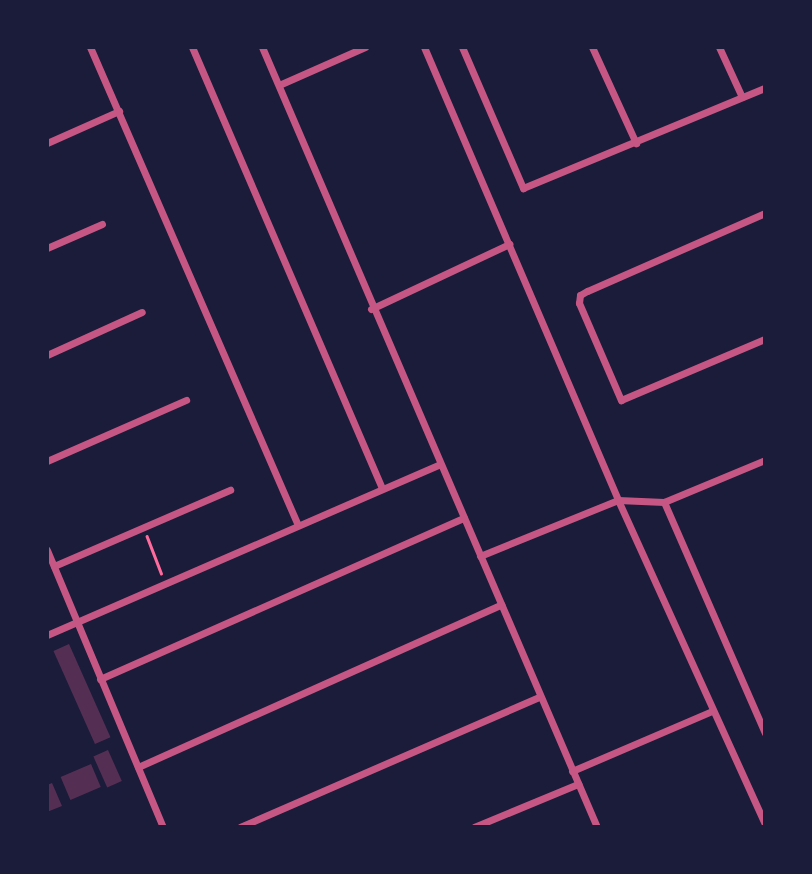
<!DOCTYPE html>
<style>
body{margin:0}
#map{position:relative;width:812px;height:874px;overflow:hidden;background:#1b1b3a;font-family:Manrope,sans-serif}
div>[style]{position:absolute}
.building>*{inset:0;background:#542f53;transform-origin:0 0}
.path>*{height:2.5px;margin:-1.25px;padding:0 1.25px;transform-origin:1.25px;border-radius:1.25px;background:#ff6b9d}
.minor>*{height:7px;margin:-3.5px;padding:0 3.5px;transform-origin:3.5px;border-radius:3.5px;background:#c65784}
span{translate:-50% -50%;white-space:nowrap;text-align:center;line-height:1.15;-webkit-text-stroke:7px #1b1b3a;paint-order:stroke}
.frame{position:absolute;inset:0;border:49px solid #1b1b3a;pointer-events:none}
</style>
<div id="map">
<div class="building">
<i style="left:69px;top:644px;width:102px;height:17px;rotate:66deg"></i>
<i style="left:108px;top:750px;width:34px;height:16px;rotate:66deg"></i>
<i style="left:91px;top:764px;width:25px;height:33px;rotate:67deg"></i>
<i style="clip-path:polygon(52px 783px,62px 806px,47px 812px,47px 785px)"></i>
</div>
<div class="path">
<i style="left:147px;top:536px;width:40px;rotate:69deg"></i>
</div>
<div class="minor">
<i style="left:90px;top:47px;width:519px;rotate:66.5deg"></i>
<i style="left:192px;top:47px;width:480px;rotate:66.7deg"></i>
<i style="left:262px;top:47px;width:849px;rotate:66.76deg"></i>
<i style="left:424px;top:47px;width:493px;rotate:66.8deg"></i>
<i style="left:618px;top:500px;width:356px;rotate:65.6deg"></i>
<i style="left:462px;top:47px;width:154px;rotate:66.6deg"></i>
<i style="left:523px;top:188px;width:262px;rotate:-22.5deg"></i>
<i style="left:592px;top:47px;width:106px;rotate:65.4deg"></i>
<i style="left:719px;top:47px;width:55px;rotate:65.3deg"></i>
<i style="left:279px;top:85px;width:94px;rotate:-23.8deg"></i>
<i style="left:47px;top:143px;width:79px;rotate:-24deg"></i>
<i style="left:765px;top:213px;width:194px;rotate:156.3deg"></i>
<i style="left:587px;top:291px;width:8px;rotate:150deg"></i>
<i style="left:580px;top:295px;width:8px;rotate:97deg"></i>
<i style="left:579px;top:303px;width:106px;rotate:66.6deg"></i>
<i style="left:621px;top:400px;width:156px;rotate:-23deg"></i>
<i style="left:47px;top:248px;width:60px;rotate:-23.6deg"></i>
<i style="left:371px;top:309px;width:153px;rotate:-25.2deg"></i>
<i style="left:47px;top:355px;width:104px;rotate:-24.4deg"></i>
<i style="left:47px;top:461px;width:152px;rotate:-23.7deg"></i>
<i style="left:664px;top:502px;width:252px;rotate:66.4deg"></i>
<i style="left:47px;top:550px;width:300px;rotate:67.3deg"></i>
<i style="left:480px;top:556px;width:149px;rotate:-22.1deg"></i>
<i style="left:618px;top:500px;width:46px;rotate:2.5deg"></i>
<i style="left:664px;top:502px;width:109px;rotate:-22.6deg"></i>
<i style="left:54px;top:566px;width:192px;rotate:-23.4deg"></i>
<i style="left:47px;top:635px;width:429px;rotate:-23.5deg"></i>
<i style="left:100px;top:679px;width:398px;rotate:-23.9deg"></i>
<i style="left:138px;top:767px;width:398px;rotate:-24.1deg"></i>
<i style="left:572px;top:771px;width:152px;rotate:-23.2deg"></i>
<i style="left:240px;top:827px;width:326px;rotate:-23.5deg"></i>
<i style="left:474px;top:827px;width:113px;rotate:-22.5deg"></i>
</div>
<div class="frame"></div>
</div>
